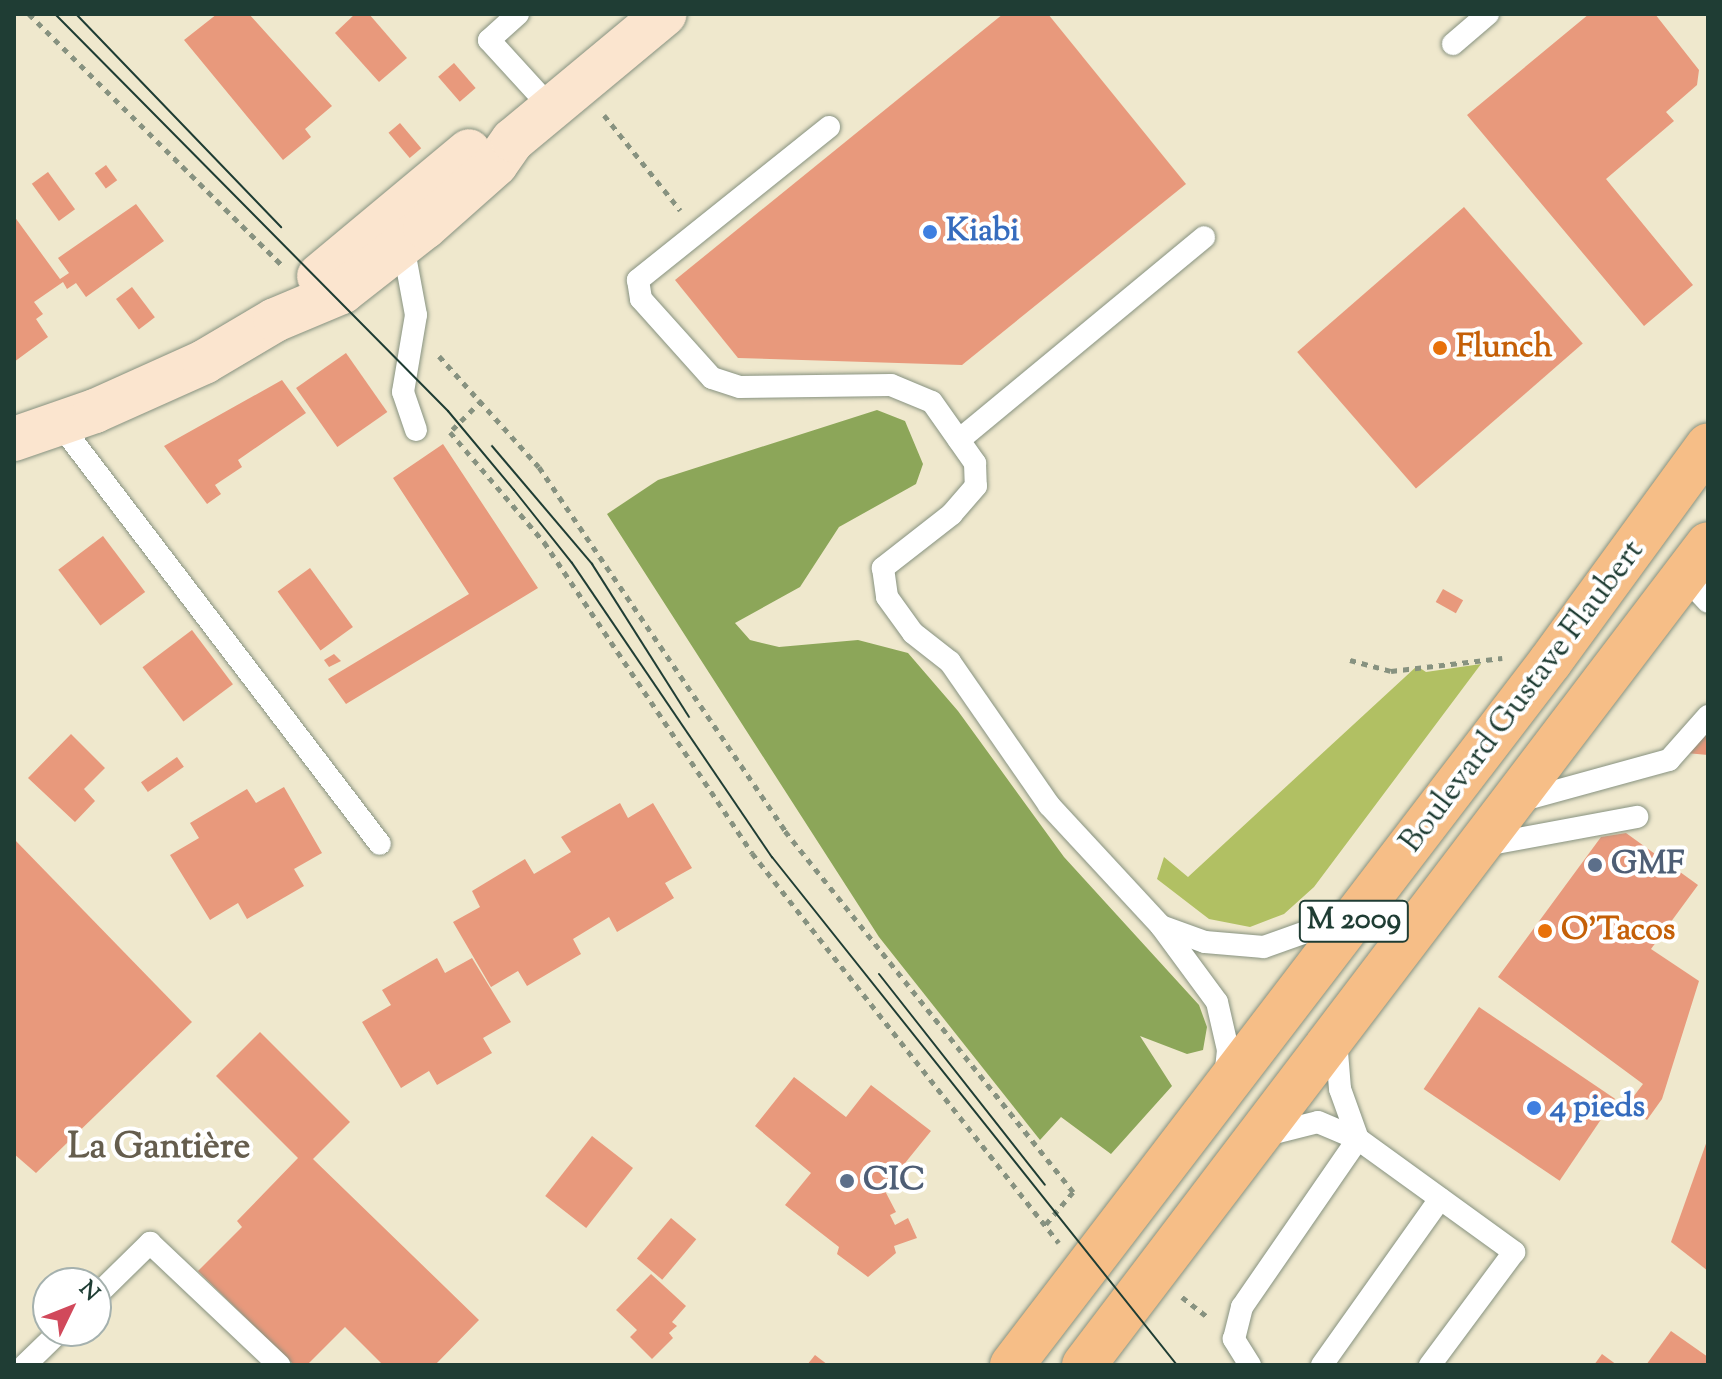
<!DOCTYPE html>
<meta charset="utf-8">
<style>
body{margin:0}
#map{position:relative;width:1722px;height:1379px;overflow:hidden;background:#efe8cd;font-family:"Sorts Mill Goudy",serif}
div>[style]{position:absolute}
.green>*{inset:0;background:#b1c063}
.forest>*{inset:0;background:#8ca659}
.building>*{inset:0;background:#e8997c;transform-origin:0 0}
.path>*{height:5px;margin-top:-2.5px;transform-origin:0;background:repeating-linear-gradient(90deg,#879280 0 6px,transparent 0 12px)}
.roads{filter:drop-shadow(0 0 2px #879280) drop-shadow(0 0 2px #879280)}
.lane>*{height:22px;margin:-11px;padding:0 11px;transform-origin:11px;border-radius:11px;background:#fff}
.secondary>*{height:44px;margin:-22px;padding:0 22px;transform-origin:22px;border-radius:22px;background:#fbe5cf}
.primary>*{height:44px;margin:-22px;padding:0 22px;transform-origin:22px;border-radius:22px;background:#f6be87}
.tram>*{height:2px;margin:-1px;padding:0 1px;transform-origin:1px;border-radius:1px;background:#1f3d34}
.dots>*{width:22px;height:22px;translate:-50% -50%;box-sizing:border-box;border:4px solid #fff;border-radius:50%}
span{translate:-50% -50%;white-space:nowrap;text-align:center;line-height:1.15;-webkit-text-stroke:8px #fff;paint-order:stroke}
.shield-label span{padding:2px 6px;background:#fff;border:2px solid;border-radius:6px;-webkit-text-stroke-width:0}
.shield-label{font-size:30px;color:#1f3d34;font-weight:700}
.shop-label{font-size:32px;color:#366cbe;font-weight:700}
.left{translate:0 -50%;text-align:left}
.food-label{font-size:32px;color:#c56008;font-weight:700}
.street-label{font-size:32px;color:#1f3d34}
.service-label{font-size:32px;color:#4e5e75;font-weight:700}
.quarter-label{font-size:36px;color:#655d4d;font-weight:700}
.frame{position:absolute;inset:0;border:16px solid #1f3d34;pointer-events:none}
.north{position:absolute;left:32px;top:1267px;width:80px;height:80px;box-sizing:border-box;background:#fff;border:2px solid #a5b1ae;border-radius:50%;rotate:47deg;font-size:22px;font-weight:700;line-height:32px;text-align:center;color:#1f3d34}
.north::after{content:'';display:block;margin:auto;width:28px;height:36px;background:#d1495b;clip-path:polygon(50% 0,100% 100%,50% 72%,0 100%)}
</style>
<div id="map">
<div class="green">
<i style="clip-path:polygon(1481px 664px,1314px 887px,1284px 914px,1250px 927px,1209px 919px,1157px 879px,1164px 857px,1188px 877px,1417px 666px,1426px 672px)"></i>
</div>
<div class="forest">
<i style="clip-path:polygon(877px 410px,905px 421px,923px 464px,916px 484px,839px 527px,800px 587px,735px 623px,750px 640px,779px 647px,858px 640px,908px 653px,958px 711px,1064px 857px,1199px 1005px,1207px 1027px,1203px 1050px,1187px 1054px,1140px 1036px,1172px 1086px,1111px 1154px,1061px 1117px,1040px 1140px,879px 937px,607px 514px,658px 480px)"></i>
</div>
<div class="building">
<i style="clip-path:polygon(217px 14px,249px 14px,332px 106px,305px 129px,311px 137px,283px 160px,184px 40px)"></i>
<i style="clip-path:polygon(355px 14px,369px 14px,407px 58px,379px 82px,335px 33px)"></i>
<i style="clip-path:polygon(1003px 14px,1048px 14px,1186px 184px,962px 365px,738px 358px,675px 280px)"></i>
<i style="clip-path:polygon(1589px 14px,1655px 14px,1699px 70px,1697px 85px,1666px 112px,1674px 121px,1606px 179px,1693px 285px,1644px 326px,1467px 115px)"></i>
<i style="left:454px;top:63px;width:33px;height:21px;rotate:49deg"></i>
<i style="left:400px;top:123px;width:33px;height:15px;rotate:50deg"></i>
<i style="left:106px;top:165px;width:19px;height:14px;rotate:54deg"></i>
<i style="left:48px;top:172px;width:46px;height:20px;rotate:54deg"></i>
<i style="clip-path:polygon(136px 204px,164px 241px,86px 297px,76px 283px,67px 289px,63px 282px,34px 302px,43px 314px,36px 319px,48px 337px,14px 362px,14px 216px,60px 279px,69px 273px,58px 258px)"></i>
<i style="left:1464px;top:207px;width:181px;height:221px;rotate:49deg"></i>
<i style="left:132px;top:287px;width:38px;height:20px;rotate:53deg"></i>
<i style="left:346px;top:353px;width:72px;height:61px;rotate:55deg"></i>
<i style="clip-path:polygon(282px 380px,306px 413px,238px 460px,242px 467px,215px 485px,221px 494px,207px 504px,164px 446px)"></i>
<i style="clip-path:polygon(443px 444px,538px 588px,346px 704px,328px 679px,469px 594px,393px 478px)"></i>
<i style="left:103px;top:536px;width:70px;height:56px;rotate:53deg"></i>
<i style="left:310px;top:568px;width:73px;height:40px;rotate:54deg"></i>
<i style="left:1443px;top:589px;width:23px;height:15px;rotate:29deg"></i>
<i style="left:192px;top:630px;width:68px;height:62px;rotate:53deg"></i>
<i style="clip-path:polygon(334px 654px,341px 661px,329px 667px,324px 660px)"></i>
<i style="clip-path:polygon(1708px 724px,1708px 755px,1686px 753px)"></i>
<i style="clip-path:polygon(71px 734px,105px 768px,84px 789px,95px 801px,75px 822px,28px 778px)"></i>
<i style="left:177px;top:757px;width:12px;height:44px;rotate:55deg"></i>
<i style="clip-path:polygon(284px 787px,322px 853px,294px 869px,304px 886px,247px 919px,238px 903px,210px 920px,170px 855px,199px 838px,190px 823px,247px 789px,256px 803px)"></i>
<i style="clip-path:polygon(620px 803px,628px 818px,653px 803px,692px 868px,665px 883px,674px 898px,617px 932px,609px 917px,573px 939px,581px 954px,527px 986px,518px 971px,491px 987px,453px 922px,480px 907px,472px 891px,525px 859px,534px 874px,571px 852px,561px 837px)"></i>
<i style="clip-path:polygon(1626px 833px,1698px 885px,1651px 949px,1699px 981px,1662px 1099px,1647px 1120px,1627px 1105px,1643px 1084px,1498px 977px,1601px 837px)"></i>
<i style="clip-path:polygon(14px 839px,192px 1022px,36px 1173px,14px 1154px)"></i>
<i style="clip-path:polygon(437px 958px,445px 973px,472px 958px,511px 1022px,483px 1038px,492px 1053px,437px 1085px,429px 1071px,401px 1088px,362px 1022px,391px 1005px,382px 990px)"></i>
<i style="left:1479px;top:1007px;width:164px;height:99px;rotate:34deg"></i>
<i style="clip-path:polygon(260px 1032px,350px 1122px,313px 1159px,479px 1320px,435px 1365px,383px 1365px,345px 1327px,307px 1365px,294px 1365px,198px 1271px,242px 1227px,237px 1221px,298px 1158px,216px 1076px)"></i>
<i style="clip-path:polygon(794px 1077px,846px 1117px,871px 1085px,931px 1131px,884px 1189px,896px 1212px,890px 1215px,895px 1225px,908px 1218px,917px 1238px,894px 1246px,896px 1253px,868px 1277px,837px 1254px,839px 1247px,785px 1205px,811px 1173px,755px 1126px)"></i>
<i style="left:592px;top:1136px;width:52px;height:76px;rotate:38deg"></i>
<i style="clip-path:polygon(1708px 1138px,1708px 1271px,1671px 1242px)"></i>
<i style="left:671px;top:1218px;width:33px;height:53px;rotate:40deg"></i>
<i style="clip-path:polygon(651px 1274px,686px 1306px,672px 1322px,677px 1326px,669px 1333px,673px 1338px,652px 1359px,630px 1337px,637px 1330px,616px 1310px)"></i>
<i style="clip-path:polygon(1671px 1331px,1708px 1357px,1708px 1365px,1646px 1365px)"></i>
<i style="clip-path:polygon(1602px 1354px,1617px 1365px,1594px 1365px)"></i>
<i style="clip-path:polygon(815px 1355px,828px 1365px,807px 1365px)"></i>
</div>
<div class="path">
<i style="left:29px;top:14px;width:355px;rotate:44.8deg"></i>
<i style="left:604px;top:115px;width:122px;rotate:51.3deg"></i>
<i style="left:439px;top:356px;width:149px;rotate:48deg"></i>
<i style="left:539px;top:467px;width:439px;rotate:55.9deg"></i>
<i style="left:785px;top:831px;width:462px;rotate:51.4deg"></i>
<i style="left:1073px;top:1192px;width:42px;rotate:130.2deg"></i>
<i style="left:482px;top:400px;width:45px;rotate:135deg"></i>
<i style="left:450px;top:432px;width:145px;rotate:49.5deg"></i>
<i style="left:544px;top:542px;width:374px;rotate:56.2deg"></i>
<i style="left:752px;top:853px;width:496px;rotate:51.8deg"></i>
<i style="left:1350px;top:660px;width:42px;rotate:15deg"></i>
<i style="left:1391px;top:671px;width:112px;rotate:-6.7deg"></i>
<i style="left:1182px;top:1297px;width:34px;rotate:38deg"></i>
</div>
<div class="roads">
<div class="lane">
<i style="left:518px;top:14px;width:39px;rotate:138deg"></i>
<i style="left:489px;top:40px;width:93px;rotate:47.6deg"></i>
<i style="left:1453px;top:44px;width:46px;rotate:-40.6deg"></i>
<i style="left:829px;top:127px;width:245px;rotate:141.3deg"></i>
<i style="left:638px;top:280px;width:19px;rotate:81deg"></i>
<i style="left:641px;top:299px;width:106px;rotate:48.1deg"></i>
<i style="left:712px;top:378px;width:29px;rotate:18deg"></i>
<i style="left:740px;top:387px;width:151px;rotate:-0.8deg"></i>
<i style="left:891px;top:385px;width:44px;rotate:22.5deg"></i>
<i style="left:932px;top:402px;width:75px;rotate:54.8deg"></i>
<i style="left:975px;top:463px;width:23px;rotate:88deg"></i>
<i style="left:976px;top:486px;width:37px;rotate:131deg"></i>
<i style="left:952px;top:514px;width:88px;rotate:142deg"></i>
<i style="left:883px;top:568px;width:29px;rotate:82deg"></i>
<i style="left:887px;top:597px;width:44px;rotate:54.2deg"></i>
<i style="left:913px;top:633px;width:47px;rotate:38.1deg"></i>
<i style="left:950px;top:662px;width:174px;rotate:55.3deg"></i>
<i style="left:1049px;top:805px;width:165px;rotate:47.2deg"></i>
<i style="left:1161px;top:926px;width:94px;rotate:53.6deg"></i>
<i style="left:1217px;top:1002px;width:49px;rotate:77.1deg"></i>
<i style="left:1228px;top:1050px;width:27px;rotate:96deg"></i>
<i style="left:403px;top:245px;width:71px;rotate:79.5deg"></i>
<i style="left:416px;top:315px;width:78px;rotate:99.6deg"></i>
<i style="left:403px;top:392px;width:40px;rotate:71.1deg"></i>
<i style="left:59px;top:423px;width:529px;rotate:52.68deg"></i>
<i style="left:959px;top:440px;width:318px;rotate:-39.6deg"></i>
<i style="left:1684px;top:576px;width:35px;rotate:47deg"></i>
<i style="left:1516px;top:802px;width:159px;rotate:-15.4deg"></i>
<i style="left:1669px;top:760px;width:59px;rotate:-48.4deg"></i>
<i style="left:1480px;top:846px;width:160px;rotate:-10.5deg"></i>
<i style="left:1161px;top:926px;width:47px;rotate:20deg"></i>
<i style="left:1205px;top:942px;width:59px;rotate:4.8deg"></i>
<i style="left:1264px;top:947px;width:89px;rotate:-19.7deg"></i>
<i style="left:1336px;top:1040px;width:49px;rotate:85.3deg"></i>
<i style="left:1340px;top:1089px;width:53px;rotate:70.2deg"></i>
<i style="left:1270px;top:1134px;width:49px;rotate:-14deg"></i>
<i style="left:1318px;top:1122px;width:43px;rotate:23deg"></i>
<i style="left:1358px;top:1139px;width:193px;rotate:35.9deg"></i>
<i style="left:1514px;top:1252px;width:141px;rotate:126.6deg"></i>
<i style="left:96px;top:1296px;width:76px;rotate:-44.5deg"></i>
<i style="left:150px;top:1243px;width:178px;rotate:43.4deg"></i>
<i style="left:25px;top:1365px;width:49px;rotate:-44.2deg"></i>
<i style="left:1250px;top:1365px;width:31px;rotate:-122deg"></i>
<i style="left:1234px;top:1339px;width:33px;rotate:-76deg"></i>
<i style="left:1242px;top:1307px;width:204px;rotate:-55.4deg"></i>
<i style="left:1322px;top:1365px;width:204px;rotate:-54.6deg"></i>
</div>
<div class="secondary">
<i style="left:319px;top:276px;width:195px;rotate:-39.8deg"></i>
<i style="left:14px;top:439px;width:86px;rotate:-19.1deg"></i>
<i style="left:95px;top:411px;width:120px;rotate:-24.2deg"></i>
<i style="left:204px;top:362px;width:82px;rotate:-30.6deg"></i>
<i style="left:275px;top:320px;width:73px;rotate:-22.7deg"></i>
<i style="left:342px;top:292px;width:105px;rotate:-38.1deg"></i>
<i style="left:425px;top:227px;width:95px;rotate:-41.6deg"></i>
<i style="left:496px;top:164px;width:29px;rotate:-55deg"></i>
<i style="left:513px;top:140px;width:197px;rotate:-39.7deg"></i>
</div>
<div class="primary">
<i style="left:1012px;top:1365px;width:885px;rotate:-52.57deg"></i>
<i style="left:1550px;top:662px;width:268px;rotate:-53.9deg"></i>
<i style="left:1084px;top:1365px;width:1031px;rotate:-52.76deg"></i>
</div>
</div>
<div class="tram">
<i style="left:55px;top:14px;width:559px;rotate:45.29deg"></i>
<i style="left:448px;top:411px;width:103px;rotate:50.1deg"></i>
<i style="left:514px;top:490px;width:93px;rotate:51.5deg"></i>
<i style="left:572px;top:563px;width:356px;rotate:55.8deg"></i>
<i style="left:772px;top:857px;width:650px;rotate:51.44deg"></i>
<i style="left:76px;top:14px;width:296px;rotate:46.1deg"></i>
<i style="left:492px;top:446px;width:155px;rotate:49.7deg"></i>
<i style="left:592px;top:564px;width:181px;rotate:57.6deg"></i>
<i style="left:879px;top:974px;width:268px;rotate:51.8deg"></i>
</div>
<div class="dots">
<i style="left:930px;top:232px;background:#3f7fe0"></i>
<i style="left:1440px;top:348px;background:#e8710a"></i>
<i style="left:1595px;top:865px;background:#5c6f8a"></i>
<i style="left:1545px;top:931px;background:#e8710a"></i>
<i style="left:1534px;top:1108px;background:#3f7fe0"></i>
<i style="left:847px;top:1181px;background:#5c6f8a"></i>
</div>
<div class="shield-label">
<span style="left:1354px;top:921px">M 2009</span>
</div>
<div class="shop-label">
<span class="left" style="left:946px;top:232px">Kiabi</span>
<span class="left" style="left:1550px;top:1108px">4 pieds</span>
</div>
<div class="food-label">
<span class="left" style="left:1456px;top:348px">Flunch</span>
<span class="left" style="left:1561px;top:931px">O'Tacos</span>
</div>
<div class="street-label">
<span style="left:1523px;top:697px;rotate:-53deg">Boulevard Gustave Flaubert</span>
</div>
<div class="service-label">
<span class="left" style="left:1611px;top:865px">GMF</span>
<span class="left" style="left:863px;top:1181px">CIC</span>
</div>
<div class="quarter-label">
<span style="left:159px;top:1149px">La Gantière</span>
</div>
<div class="frame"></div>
<div class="north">N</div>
</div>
